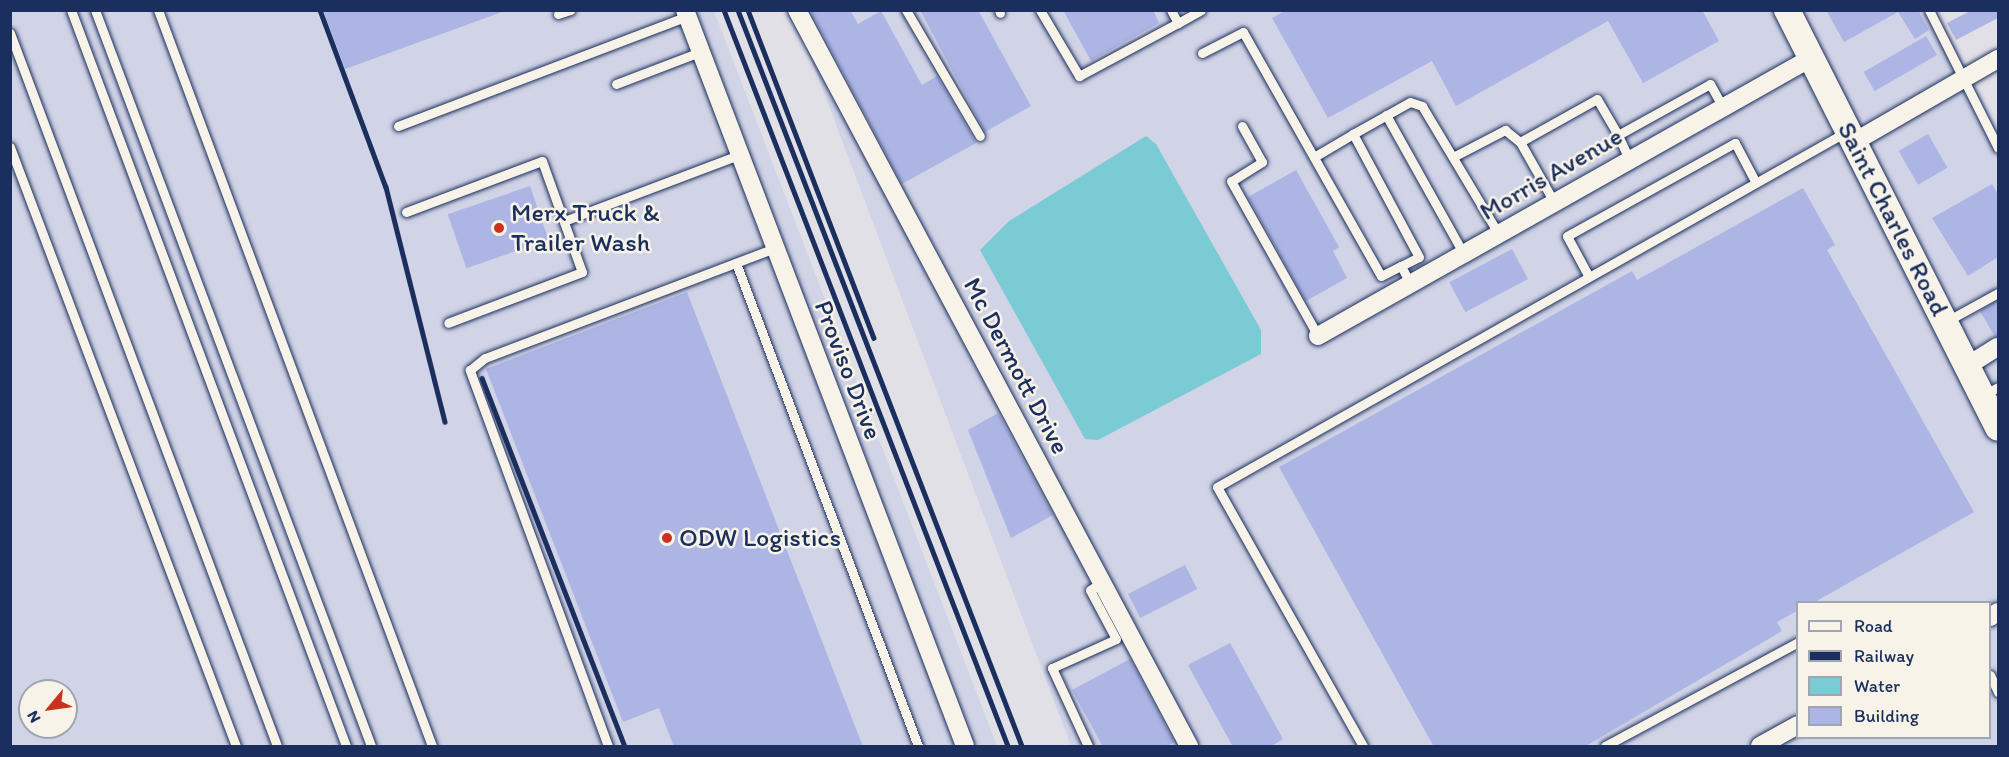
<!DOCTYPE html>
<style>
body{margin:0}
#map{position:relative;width:2009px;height:757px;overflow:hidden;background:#e1e0e7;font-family:Itim,sans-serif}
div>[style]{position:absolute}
.built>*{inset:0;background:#d1d3e6}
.water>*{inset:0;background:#7bcbd5}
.building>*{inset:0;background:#adb5e5;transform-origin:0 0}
.roads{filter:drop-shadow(0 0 2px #1b2f5e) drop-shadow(0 0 2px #1b2f5e)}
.lane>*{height:9px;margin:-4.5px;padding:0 4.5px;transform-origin:4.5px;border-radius:4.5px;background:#f7f3e8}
.street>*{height:18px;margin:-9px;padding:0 9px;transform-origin:9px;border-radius:9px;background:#f7f3e8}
.secondary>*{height:26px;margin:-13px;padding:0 13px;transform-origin:13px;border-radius:13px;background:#f7f3e8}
.rail>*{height:4.5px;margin:-2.25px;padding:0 2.25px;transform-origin:2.25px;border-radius:2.25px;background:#1b2f5e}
.dots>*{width:16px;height:16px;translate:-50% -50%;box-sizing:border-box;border:3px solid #f7f3e8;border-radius:50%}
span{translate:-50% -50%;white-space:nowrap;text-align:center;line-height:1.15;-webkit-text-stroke:5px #f7f3e8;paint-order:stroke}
.street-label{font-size:26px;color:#1b2f5e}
.poi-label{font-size:26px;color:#1b2f5e}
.left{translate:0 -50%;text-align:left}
.frame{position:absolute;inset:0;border:12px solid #1b2f5e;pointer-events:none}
.legend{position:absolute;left:1796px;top:601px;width:195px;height:138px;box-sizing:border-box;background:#f7f3e8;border:2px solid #9fa5b1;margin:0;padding:8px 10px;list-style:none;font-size:18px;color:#1b2f5e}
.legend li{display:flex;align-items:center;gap:12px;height:30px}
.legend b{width:30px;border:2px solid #9fa5b1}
.north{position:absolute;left:18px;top:679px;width:60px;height:60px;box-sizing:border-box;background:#f7f3e8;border:2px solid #9fa5b1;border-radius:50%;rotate:241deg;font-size:16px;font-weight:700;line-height:24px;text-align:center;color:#1b2f5e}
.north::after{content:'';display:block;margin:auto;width:21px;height:27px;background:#c8321e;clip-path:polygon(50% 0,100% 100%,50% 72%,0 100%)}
</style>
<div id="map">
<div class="built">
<i style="clip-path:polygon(evenodd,10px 11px,714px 11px,997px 746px,11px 746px,10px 11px,30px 691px,66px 691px,66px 727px,30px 727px,30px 691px)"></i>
<i style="clip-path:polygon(793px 11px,1784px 11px,1998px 440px,1998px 605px,1990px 610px,1990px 602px,1798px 602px,1797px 718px,1747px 746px,1071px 746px)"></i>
<i style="clip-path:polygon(1791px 11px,1935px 11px,1998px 134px,1998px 417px)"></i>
<i style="clip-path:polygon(1998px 618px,1998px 746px,1775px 746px,1797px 734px,1990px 738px,1990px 623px)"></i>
</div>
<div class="water">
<i style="clip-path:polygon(1146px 136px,1156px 144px,1261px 330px,1261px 354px,1098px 440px,1085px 439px,980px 250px,1009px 221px)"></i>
</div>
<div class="building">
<i style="clip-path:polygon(323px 10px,501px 10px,502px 12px,345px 69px)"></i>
<i style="clip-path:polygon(810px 10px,850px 10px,858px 24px,881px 11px,922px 85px,937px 76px,976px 143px,902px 184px)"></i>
<i style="clip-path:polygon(920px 10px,978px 10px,1031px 106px,985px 132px)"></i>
<i style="clip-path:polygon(1063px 10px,1153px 10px,1159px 23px,1091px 61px)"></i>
<i style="clip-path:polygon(1286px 10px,1702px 10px,1719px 41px,1643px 83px,1608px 21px,1456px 106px,1432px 61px,1328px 118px,1272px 18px)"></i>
<i style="clip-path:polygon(1826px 10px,1918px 10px,1929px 30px,1915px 39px,1898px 12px,1844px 42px)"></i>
<i style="clip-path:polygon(1972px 10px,1998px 10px,1998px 18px,1956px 40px,1947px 23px)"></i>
<i style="left:1926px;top:36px;width:22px;height:72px;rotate:60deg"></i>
<i style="left:1928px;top:134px;width:39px;height:34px;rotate:60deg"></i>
<i style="clip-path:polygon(1296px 170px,1339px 247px,1333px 251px,1347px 278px,1306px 301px,1248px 197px)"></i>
<i style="clip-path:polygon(1992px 184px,1998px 194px,1998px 257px,1968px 276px,1932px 218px)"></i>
<i style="left:530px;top:186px;width:57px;height:87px;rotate:71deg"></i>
<i style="clip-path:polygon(1803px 188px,1835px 245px,1827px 250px,1974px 512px,1813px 603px,1797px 603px,1797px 611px,1777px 622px,1782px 631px,1584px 747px,1434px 747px,1279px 467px,1632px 271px,1637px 280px)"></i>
<i style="left:1512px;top:249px;width:34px;height:71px;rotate:62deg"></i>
<i style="clip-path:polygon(687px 292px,863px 747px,674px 747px,659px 708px,623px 722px,486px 369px)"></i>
<i style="clip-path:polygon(1998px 300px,1998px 336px,1995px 337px,1980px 311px)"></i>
<i style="clip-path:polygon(998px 413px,1053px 515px,1011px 538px,968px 430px)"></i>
<i style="left:1185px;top:565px;width:27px;height:64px;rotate:63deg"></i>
<i style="clip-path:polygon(1230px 643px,1283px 739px,1270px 747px,1233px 747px,1188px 665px)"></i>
<i style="clip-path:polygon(1130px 659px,1174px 742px,1166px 747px,1103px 747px,1072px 690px)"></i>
</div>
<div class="roads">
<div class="lane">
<i style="left:71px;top:10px;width:786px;rotate:69.51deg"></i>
<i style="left:95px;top:10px;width:786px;rotate:69.44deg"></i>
<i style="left:158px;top:10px;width:785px;rotate:69.58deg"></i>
<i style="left:906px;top:10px;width:146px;rotate:59.6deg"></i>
<i style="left:999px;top:10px;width:3px;rotate:72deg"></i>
<i style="left:1040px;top:10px;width:77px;rotate:59.4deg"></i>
<i style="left:1079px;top:76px;width:112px;rotate:-28.2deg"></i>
<i style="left:1171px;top:10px;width:15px;rotate:62deg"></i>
<i style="left:1178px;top:23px;width:26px;rotate:-29deg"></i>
<i style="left:1929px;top:10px;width:154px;rotate:63.4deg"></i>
<i style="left:558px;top:14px;width:13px;rotate:-18deg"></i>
<i style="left:10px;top:33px;width:761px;rotate:69.47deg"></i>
<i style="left:1202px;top:53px;width:46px;rotate:-27.1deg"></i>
<i style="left:1243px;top:32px;width:280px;rotate:60.5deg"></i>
<i style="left:1381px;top:276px;width:22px;rotate:-27deg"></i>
<i style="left:1401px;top:266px;width:19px;rotate:62deg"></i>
<i style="left:616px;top:84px;width:90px;rotate:-20.9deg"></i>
<i style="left:1386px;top:115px;width:158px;rotate:60.8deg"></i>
<i style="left:398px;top:126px;width:309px;rotate:-20.8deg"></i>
<i style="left:1242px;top:126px;width:41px;rotate:60.9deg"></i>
<i style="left:1262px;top:162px;width:36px;rotate:148deg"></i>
<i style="left:1231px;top:181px;width:178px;rotate:60.7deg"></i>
<i style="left:10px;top:147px;width:640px;rotate:69.33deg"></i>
<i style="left:1314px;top:157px;width:45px;rotate:-30.5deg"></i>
<i style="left:1453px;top:157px;width:59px;rotate:-27.4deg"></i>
<i style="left:1505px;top:130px;width:19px;rotate:39deg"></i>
<i style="left:1629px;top:159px;width:26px;rotate:-115deg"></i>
<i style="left:1618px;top:135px;width:105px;rotate:-29deg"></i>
<i style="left:1710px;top:84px;width:25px;rotate:61deg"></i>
<i style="left:1554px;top:202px;width:69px;rotate:-119.5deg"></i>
<i style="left:1520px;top:142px;width:88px;rotate:-29.2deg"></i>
<i style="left:1597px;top:99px;width:42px;rotate:59.7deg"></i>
<i style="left:406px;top:212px;width:145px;rotate:-20.6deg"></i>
<i style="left:542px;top:161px;width:118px;rotate:70.2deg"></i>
<i style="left:582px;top:272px;width:143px;rotate:159.2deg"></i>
<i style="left:564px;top:221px;width:187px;rotate:-20.7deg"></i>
<i style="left:736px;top:263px;width:516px;rotate:69.35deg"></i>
<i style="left:1401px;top:266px;width:20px;rotate:-27deg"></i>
<i style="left:1419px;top:257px;width:140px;rotate:-118.2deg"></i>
<i style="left:1353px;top:134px;width:65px;rotate:-29.3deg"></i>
<i style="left:1410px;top:102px;width:13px;rotate:18deg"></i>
<i style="left:1422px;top:106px;width:148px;rotate:59.1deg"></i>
<i style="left:1588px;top:275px;width:44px;rotate:-118.3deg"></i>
<i style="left:1567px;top:236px;width:192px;rotate:-29deg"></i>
<i style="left:1735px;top:143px;width:43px;rotate:62.2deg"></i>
<i style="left:1947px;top:321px;width:58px;rotate:-28.8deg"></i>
<i style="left:1982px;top:396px;width:18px;rotate:-29deg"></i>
<i style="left:1990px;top:675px;width:19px;rotate:65deg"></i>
<i style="left:608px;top:746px;width:401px;rotate:-110.2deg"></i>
<i style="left:470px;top:370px;width:19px;rotate:-39deg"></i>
<i style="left:485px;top:358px;width:309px;rotate:-20.8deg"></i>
<i style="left:1088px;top:746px;width:86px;rotate:-114.8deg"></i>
<i style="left:1052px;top:668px;width:70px;rotate:-24.4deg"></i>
<i style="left:1116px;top:639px;width:55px;rotate:-118deg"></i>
<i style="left:1090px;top:590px;width:14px;rotate:-34deg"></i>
<i style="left:1363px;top:746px;width:297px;rotate:-119.4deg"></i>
<i style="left:1217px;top:487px;width:722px;rotate:-29.44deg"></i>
<i style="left:1605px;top:746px;width:219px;rotate:-28.3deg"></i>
</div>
<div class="street">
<i style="left:685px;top:10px;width:787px;rotate:69.17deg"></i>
<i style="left:797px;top:10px;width:834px;rotate:61.96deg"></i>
<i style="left:1854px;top:142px;width:166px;rotate:-30deg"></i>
<i style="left:1318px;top:336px;width:566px;rotate:-29.42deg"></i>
<i style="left:1967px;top:366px;width:36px;rotate:-32deg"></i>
<i style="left:1990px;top:617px;width:9px;rotate:-32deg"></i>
<i style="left:1760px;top:746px;width:43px;rotate:-28.9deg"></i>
</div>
<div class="secondary">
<i style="left:1787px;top:10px;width:468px;rotate:63.2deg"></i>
</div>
</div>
<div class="rail">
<i style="left:320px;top:10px;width:189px;rotate:69.6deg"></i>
<i style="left:386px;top:187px;width:242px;rotate:75.9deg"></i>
<i style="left:724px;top:10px;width:789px;rotate:68.9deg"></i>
<i style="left:738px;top:10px;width:789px;rotate:68.9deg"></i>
<i style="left:748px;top:10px;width:351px;rotate:69deg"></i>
<i style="left:482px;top:378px;width:395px;rotate:68.8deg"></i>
</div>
<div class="dots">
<i style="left:499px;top:228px;background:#c8321e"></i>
<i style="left:667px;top:538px;background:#c8321e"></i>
</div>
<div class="street-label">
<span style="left:1551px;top:174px;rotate:-30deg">Morris Avenue</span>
<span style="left:1893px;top:219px;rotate:63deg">Saint Charles Road</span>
<span style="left:1016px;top:366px;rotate:62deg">Mc Dermott Drive</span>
<span style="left:848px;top:370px;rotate:69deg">Proviso Drive</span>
</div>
<div class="poi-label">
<span class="left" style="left:511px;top:228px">Merx Truck &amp;<br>Trailer Wash</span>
<span class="left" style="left:679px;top:538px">ODW Logistics</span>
</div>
<div class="frame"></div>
<ul class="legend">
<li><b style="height:8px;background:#f7f3e8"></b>Road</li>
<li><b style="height:8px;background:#1b2f5e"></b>Railway</li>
<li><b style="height:16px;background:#7bcbd5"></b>Water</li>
<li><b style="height:16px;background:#adb5e5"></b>Building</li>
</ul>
<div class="north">N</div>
</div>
